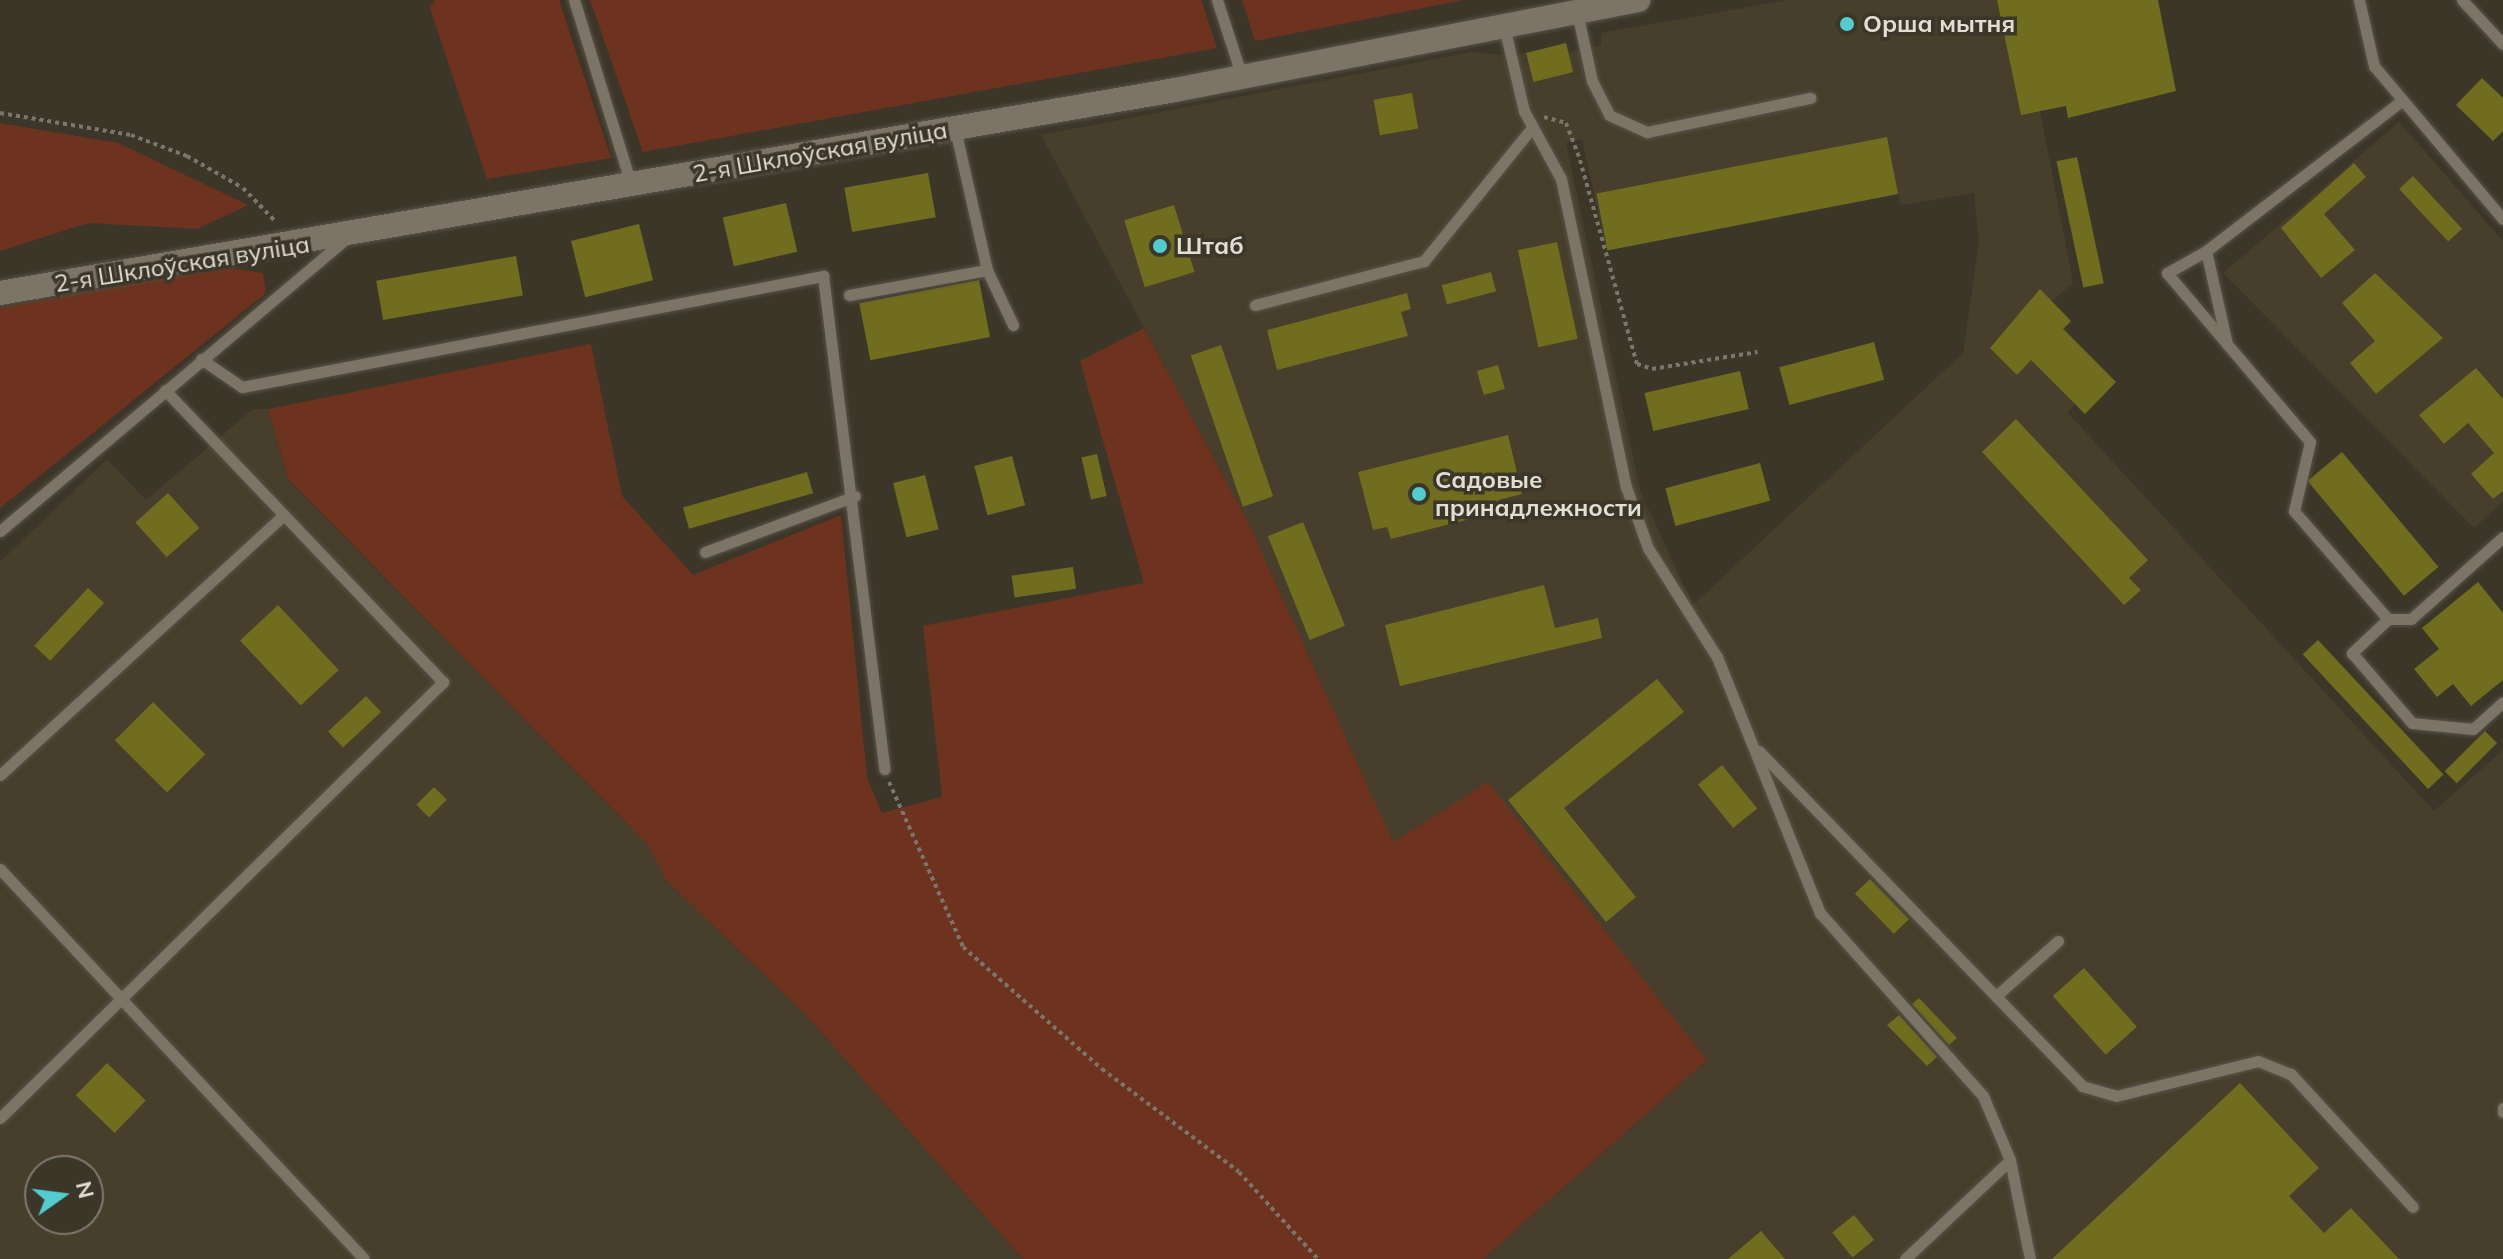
<!DOCTYPE html>
<meta charset="utf-8">
<style>
body{margin:0}
#map{position:relative;width:2503px;height:1259px;overflow:hidden;background:#3c3629;font-family:Mulish,sans-serif}
div>[style]{position:absolute}
.built>*{inset:0;background:#473e2c}
.green>*{inset:0;background:#6d331e}
.building>*{inset:0;background:#706d1f;transform-origin:0 0}
.path>*{height:4px;margin-top:-2px;transform-origin:0;background:repeating-linear-gradient(90deg,#7b766b 0 4px,transparent 0 8px)}
.roads{filter:drop-shadow(0 0 2px #585348) drop-shadow(0 0 2px #585348)}
.service>*{height:11px;margin:-5.5px;padding:0 5.5px;transform-origin:5.5px;border-radius:5.5px;background:#7c7567}
.tertiary>*{height:24px;margin:-12px;padding:0 12px;transform-origin:12px;border-radius:12px;background:#7c7567}
.dots>*{width:22px;height:22px;translate:-50% -50%;box-sizing:border-box;border:4px solid #3c3629;border-radius:50%}
span{translate:-50% -50%;white-space:nowrap;text-align:center;line-height:1.15;-webkit-text-stroke:7px #3c3629;paint-order:stroke}
.poi-label{font-size:24px;color:#e1ded6;font-weight:700}
.left{translate:0 -50%;text-align:left}
.street-label{font-size:24px;color:#e1ded6}
.north{position:absolute;left:24px;top:1155px;width:80px;height:80px;box-sizing:border-box;background:#3c3629;border:2px solid #7e796e;border-radius:50%;rotate:76deg;font-size:22px;font-weight:700;line-height:32px;text-align:center;color:#e1ded6}
.north::after{content:'';display:block;margin:auto;width:28px;height:36px;background:#52cdcf;clip-path:polygon(50% 0,100% 100%,50% 72%,0 100%)}
</style>
<div id="map">
<div class="built">
<i style="clip-path:polygon(evenodd,1788px 0,2019px 0,2073px 283px,2052px 301px,2071px 321px,2065px 329px,2116px 382px,2085px 414px,2075px 404px,2068px 413px,2434px 811px,2503px 750px,2503px 1259px,1483px 1259px,1707px 1060px,1393px 843px,1250px 526px,1041px 135px,1470px 52px,1512px 56px,1566px 43px,1569px 52px,1601px 45px,1601px 33px,1788px 0,1582px 139px,1606px 249px,1898px 194px,1901px 205px,1974px 193px,1979px 242px,1963px 353px,1693px 605px,1641px 493px,1566px 143px,1582px 139px)"></i>
<i style="clip-path:polygon(2399px 122px,2503px 241px,2503px 502px,2474px 528px,2223px 273px)"></i>
<i style="clip-path:polygon(evenodd,253px 409px,268px 409px,288px 480px,649px 846px,666px 880px,804px 1013px,1023px 1259px,0 1259px,0 562px,107px 459px,146px 500px,253px 409px,40px 1171px,88px 1171px,88px 1219px,40px 1219px,40px 1171px)"></i>
</div>
<div class="green">
<i style="clip-path:polygon(435px 0,559px 0,611px 158px,487px 179px,430px 8px)"></i>
<i style="clip-path:polygon(590px 0,1201px 0,1217px 48px,643px 152px)"></i>
<i style="clip-path:polygon(1242px 0,1464px 0,1255px 41px)"></i>
<i style="clip-path:polygon(0 123px,118px 143px,248px 205px,197px 229px,88px 223px,0 251px)"></i>
<i style="clip-path:polygon(226px 267px,263px 273px,266px 293px,0 508px,0 308px)"></i>
<i style="clip-path:polygon(1144px 328px,1250px 526px,1393px 842px,1488px 782px,1707px 1060px,1483px 1259px,1023px 1259px,804px 1013px,666px 880px,649px 846px,288px 479px,268px 409px,591px 344px,622px 496px,693px 575px,841px 515px,867px 778px,882px 813px,942px 797px,923px 626px,1144px 583px,1080px 361px)"></i>
</div>
<div class="building">
<i style="clip-path:polygon(1997px 0,2158px 0,2176px 91px,2068px 118px,2066px 106px,2021px 115px)"></i>
<i style="left:1566px;top:43px;width:30px;height:41px;rotate:76deg"></i>
<i style="clip-path:polygon(2482px 78px,2503px 98px,2503px 131px,2493px 141px,2456px 105px)"></i>
<i style="left:1412px;top:93px;width:36px;height:39px;rotate:80deg"></i>
<i style="left:1887px;top:137px;width:58px;height:296px;rotate:79deg"></i>
<i style="left:2077px;top:157px;width:129px;height:21px;rotate:78deg"></i>
<i style="clip-path:polygon(2354px 163px,2366px 177px,2324px 214px,2355px 250px,2321px 278px,2281px 228px)"></i>
<i style="left:928px;top:173px;width:45px;height:85px;rotate:80deg"></i>
<i style="left:2413px;top:176px;width:72px;height:19px;rotate:47deg"></i>
<i style="left:786px;top:203px;width:50px;height:65px;rotate:77deg"></i>
<i style="left:1174px;top:205px;width:70px;height:52px;rotate:73deg"></i>
<i style="left:639px;top:224px;width:58px;height:70px;rotate:76deg"></i>
<i style="left:1557px;top:242px;width:99px;height:40px;rotate:78deg"></i>
<i style="left:516px;top:256px;width:40px;height:142px;rotate:80deg"></i>
<i style="left:1491px;top:272px;width:20px;height:51px;rotate:75deg"></i>
<i style="clip-path:polygon(2375px 273px,2443px 338px,2376px 394px,2350px 363px,2375px 341px,2342px 303px)"></i>
<i style="left:979px;top:280px;width:58px;height:122px;rotate:79deg"></i>
<i style="clip-path:polygon(2040px 289px,2071px 321px,2063px 329px,2116px 382px,2085px 414px,2031px 360px,2017px 375px,1990px 348px)"></i>
<i style="clip-path:polygon(1407px 293px,1411px 309px,1401px 312px,1408px 336px,1277px 370px,1267px 330px)"></i>
<i style="left:1874px;top:342px;width:39px;height:98px;rotate:75deg"></i>
<i style="left:1221px;top:345px;width:160px;height:32px;rotate:71deg"></i>
<i style="left:1498px;top:365px;width:25px;height:22px;rotate:74deg"></i>
<i style="clip-path:polygon(2476px 368px,2503px 399px,2503px 491px,2493px 499px,2471px 474px,2494px 453px,2468px 423px,2444px 444px,2419px 415px)"></i>
<i style="left:1740px;top:371px;width:39px;height:98px;rotate:77deg"></i>
<i style="clip-path:polygon(2016px 419px,2148px 560px,2129px 578px,2141px 590px,2124px 605px,1982px 452px)"></i>
<i style="clip-path:polygon(1508px 435px,1522px 494px,1499px 500px,1502px 511px,1391px 539px,1387px 527px,1373px 530px,1358px 472px)"></i>
<i style="left:2342px;top:452px;width:150px;height:45px;rotate:50deg"></i>
<i style="left:1097px;top:454px;width:43px;height:16px;rotate:77deg"></i>
<i style="left:1012px;top:456px;width:51px;height:39px;rotate:75deg"></i>
<i style="left:1760px;top:463px;width:39px;height:98px;rotate:75deg"></i>
<i style="left:807px;top:472px;width:22px;height:129px;rotate:74deg"></i>
<i style="left:925px;top:475px;width:56px;height:33px;rotate:76deg"></i>
<i style="left:168px;top:493px;width:47px;height:44px;rotate:48deg"></i>
<i style="left:1303px;top:522px;width:112px;height:38px;rotate:68deg"></i>
<i style="left:1073px;top:567px;width:22px;height:62px;rotate:82deg"></i>
<i style="clip-path:polygon(2478px 582px,2503px 613px,2503px 680px,2471px 706px,2453px 684px,2437px 697px,2414px 669px,2439px 649px,2422px 628px)"></i>
<i style="clip-path:polygon(1544px 585px,1555px 628px,1598px 618px,1602px 638px,1400px 686px,1385px 625px)"></i>
<i style="left:88px;top:588px;width:22px;height:79px;rotate:43deg"></i>
<i style="left:278px;top:605px;width:89px;height:52px;rotate:47deg"></i>
<i style="left:2318px;top:640px;width:184px;height:21px;rotate:47deg"></i>
<i style="clip-path:polygon(1657px 679px,1684px 712px,1564px 808px,1636px 897px,1606px 922px,1508px 800px)"></i>
<i style="left:366px;top:696px;width:22px;height:52px;rotate:47deg"></i>
<i style="left:153px;top:702px;width:74px;height:54px;rotate:45deg"></i>
<i style="left:2485px;top:731px;width:17px;height:57px;rotate:45deg"></i>
<i style="left:1722px;top:765px;width:56px;height:31px;rotate:51deg"></i>
<i style="left:434px;top:787px;width:18px;height:25px;rotate:45deg"></i>
<i style="left:1870px;top:879px;width:56px;height:21px;rotate:46deg"></i>
<i style="left:2084px;top:968px;width:79px;height:42px;rotate:48deg"></i>
<i style="clip-path:polygon(1919px 998px,1957px 1038px,1949px 1045px,1912px 1004px)"></i>
<i style="clip-path:polygon(1899px 1015px,1937px 1057px,1927px 1066px,1887px 1025px)"></i>
<i style="left:107px;top:1063px;width:54px;height:45px;rotate:44deg"></i>
<i style="clip-path:polygon(2240px 1083px,2319px 1168px,2289px 1196px,2324px 1233px,2351px 1208px,2399px 1259px,2052px 1259px)"></i>
<i style="left:1854px;top:1215px;width:32px;height:28px;rotate:51deg"></i>
<i style="clip-path:polygon(1761px 1231px,1785px 1259px,1728px 1259px)"></i>
</div>
<div class="path">
<i style="left:0;top:113px;width:133px;rotate:9.5deg"></i>
<i style="left:131px;top:135px;width:60px;rotate:20.6deg"></i>
<i style="left:187px;top:156px;width:64px;rotate:29.7deg"></i>
<i style="left:243px;top:188px;width:47px;rotate:45.9deg"></i>
<i style="left:1544px;top:117px;width:23px;rotate:15deg"></i>
<i style="left:1566px;top:123px;width:40px;rotate:69deg"></i>
<i style="left:1580px;top:160px;width:212px;rotate:74.4deg"></i>
<i style="left:1637px;top:364px;width:16px;rotate:18deg"></i>
<i style="left:1652px;top:369px;width:107px;rotate:-9.1deg"></i>
<i style="left:889px;top:782px;width:181px;rotate:65.8deg"></i>
<i style="left:963px;top:947px;width:185px;rotate:41.3deg"></i>
<i style="left:1102px;top:1069px;width:171px;rotate:36.9deg"></i>
<i style="left:1239px;top:1172px;width:118px;rotate:47.8deg"></i>
</div>
<div class="roads">
<div class="service">
<i style="left:574px;top:0;width:193px;rotate:72.8deg"></i>
<i style="left:1217px;top:0;width:81px;rotate:72deg"></i>
<i style="left:2359px;top:0;width:68px;rotate:77.2deg"></i>
<i style="left:2374px;top:66px;width:200px;rotate:49.9deg"></i>
<i style="left:2462px;top:0;width:60px;rotate:47deg"></i>
<i style="left:1577px;top:12px;width:71px;rotate:77.7deg"></i>
<i style="left:1592px;top:81px;width:38px;rotate:63deg"></i>
<i style="left:1609px;top:115px;width:42px;rotate:24.1deg"></i>
<i style="left:1647px;top:132px;width:167px;rotate:-11.8deg"></i>
<i style="left:1504px;top:26px;width:87px;rotate:76.8deg"></i>
<i style="left:1524px;top:111px;width:77px;rotate:61.4deg"></i>
<i style="left:1561px;top:179px;width:315px;rotate:78.1deg"></i>
<i style="left:1626px;top:487px;width:65px;rotate:70.2deg"></i>
<i style="left:1648px;top:548px;width:129px;rotate:57.7deg"></i>
<i style="left:1717px;top:657px;width:276px;rotate:68.1deg"></i>
<i style="left:1820px;top:913px;width:245px;rotate:48.3deg"></i>
<i style="left:1983px;top:1096px;width:69px;rotate:67.1deg"></i>
<i style="left:2010px;top:1160px;width:101px;rotate:78.6deg"></i>
<i style="left:955px;top:129px;width:145px;rotate:77.2deg"></i>
<i style="left:987px;top:270px;width:61px;rotate:64.7deg"></i>
<i style="left:2206px;top:251px;width:243px;rotate:-37.5deg"></i>
<i style="left:849px;top:295px;width:140px;rotate:-10.3deg"></i>
<i style="left:1255px;top:305px;width:175px;rotate:-14.6deg"></i>
<i style="left:1424px;top:261px;width:170px;rotate:-51deg"></i>
<i style="left:2227px;top:344px;width:95px;rotate:-102.7deg"></i>
<i style="left:2206px;top:251px;width:45px;rotate:150.6deg"></i>
<i style="left:2167px;top:273px;width:93px;rotate:49.8deg"></i>
<i style="left:2227px;top:344px;width:128px;rotate:49.7deg"></i>
<i style="left:2310px;top:442px;width:71px;rotate:103.1deg"></i>
<i style="left:2294px;top:511px;width:143px;rotate:49deg"></i>
<i style="left:2388px;top:619px;width:23px"></i>
<i style="left:2411px;top:619px;width:123px;rotate:-41.7deg"></i>
<i style="left:201px;top:359px;width:50px;rotate:34.3deg"></i>
<i style="left:242px;top:387px;width:592px;rotate:-10.82deg"></i>
<i style="left:823px;top:276px;width:497px;rotate:82.9deg"></i>
<i style="left:0;top:531px;width:452px;rotate:-40.2deg"></i>
<i style="left:705px;top:552px;width:160px;rotate:-20.5deg"></i>
<i style="left:2388px;top:619px;width:50px;rotate:136.6deg"></i>
<i style="left:2352px;top:653px;width:92px;rotate:49.4deg"></i>
<i style="left:2412px;top:723px;width:61px;rotate:5.6deg"></i>
<i style="left:2473px;top:729px;width:40px;rotate:-42deg"></i>
<i style="left:1759px;top:751px;width:465px;rotate:46deg"></i>
<i style="left:2082px;top:1086px;width:35px;rotate:16deg"></i>
<i style="left:2116px;top:1096px;width:146px;rotate:-13.8deg"></i>
<i style="left:2258px;top:1061px;width:35px;rotate:22deg"></i>
<i style="left:2291px;top:1074px;width:180px;rotate:47.5deg"></i>
<i style="left:0;top:775px;width:385px;rotate:-42.5deg"></i>
<i style="left:0;top:869px;width:533px;rotate:46.97deg"></i>
<i style="left:1996px;top:996px;width:83px;rotate:-41.6deg"></i>
<i style="left:2503px;top:1108px;width:4px;rotate:90deg"></i>
<i style="left:0;top:1118px;width:622px;rotate:-44.54deg"></i>
<i style="left:443px;top:682px;width:403px;rotate:-133.6deg"></i>
<i style="left:1905px;top:1259px;width:144px;rotate:-43.3deg"></i>
</div>
<div class="tertiary">
<i style="left:0;top:293px;width:1192px;rotate:-9.8deg"></i>
<i style="left:1175px;top:90px;width:472px;rotate:-11deg"></i>
</div>
</div>
<div class="dots">
<i style="left:1847px;top:24px;background:#52cdcf"></i>
<i style="left:1160px;top:246px;background:#52cdcf"></i>
<i style="left:1419px;top:494px;background:#52cdcf"></i>
</div>
<div class="poi-label">
<span class="left" style="left:1863px;top:24px">Орша мытня</span>
<span class="left" style="left:1176px;top:246px">Штаб</span>
<span class="left" style="left:1435px;top:494px">Садовые<br>принадлежности</span>
</div>
<div class="street-label">
<span style="left:820px;top:152px;rotate:-10deg">2-я Шклоўская вуліца</span>
<span style="left:182px;top:264px;rotate:-9deg">2-я Шклоўская вуліца</span>
</div>
<div class="north">N</div>
</div>
